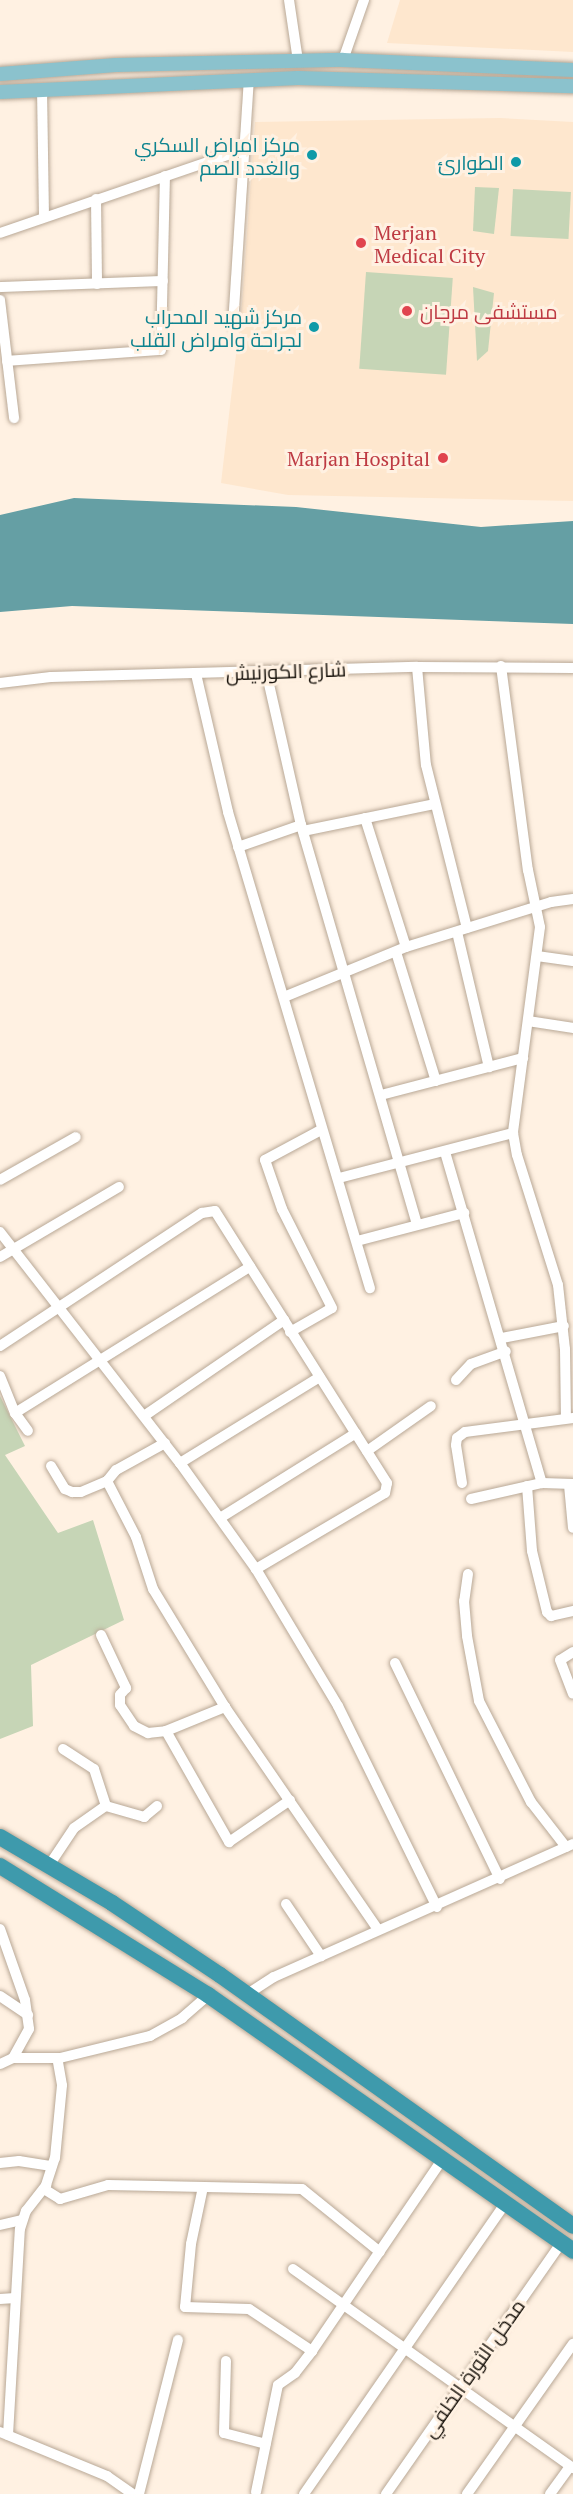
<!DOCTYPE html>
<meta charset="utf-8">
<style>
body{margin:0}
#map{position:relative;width:573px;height:2494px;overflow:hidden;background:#fff1e2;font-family:"PT Serif",Cairo,serif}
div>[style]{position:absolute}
.built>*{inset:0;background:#fee7ce}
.green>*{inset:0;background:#c6d5b6;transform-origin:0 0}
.water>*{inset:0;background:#659fa4}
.roads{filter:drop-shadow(0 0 2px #b9a896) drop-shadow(0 0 2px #b9a896)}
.minor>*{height:10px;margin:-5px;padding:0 5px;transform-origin:5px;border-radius:5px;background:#fff}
.major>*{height:14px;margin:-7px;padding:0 7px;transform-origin:7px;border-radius:7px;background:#8bc2cd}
.highway>*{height:16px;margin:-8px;padding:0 8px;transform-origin:8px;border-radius:8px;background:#3e9aac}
.dots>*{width:16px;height:16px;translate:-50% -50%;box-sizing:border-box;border:3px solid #fff1e2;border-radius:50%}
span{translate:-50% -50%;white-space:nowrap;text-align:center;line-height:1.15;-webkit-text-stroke:6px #fff1e2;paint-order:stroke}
.culture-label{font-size:20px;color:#0d838f}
.right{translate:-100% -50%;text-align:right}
.health-label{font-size:20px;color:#be3a42}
.left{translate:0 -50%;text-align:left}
.street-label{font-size:20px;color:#18120b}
</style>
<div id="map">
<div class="built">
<i style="clip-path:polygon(400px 0,573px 0,573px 52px,387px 43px)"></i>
<i style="clip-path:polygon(500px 118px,573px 122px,573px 501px,288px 495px,221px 483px,242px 303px,255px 122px)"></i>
</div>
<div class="green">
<i style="clip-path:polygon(475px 187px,499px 188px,494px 234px,473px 231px)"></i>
<i style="left:513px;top:189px;width:58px;height:47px;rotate:3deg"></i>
<i style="left:366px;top:272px;width:87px;height:97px;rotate:4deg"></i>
<i style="clip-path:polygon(473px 287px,494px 293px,488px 351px,477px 361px)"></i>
<i style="clip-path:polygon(0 1396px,25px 1446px,5px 1455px,58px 1533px,93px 1520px,124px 1620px,31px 1665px,33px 1726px,0 1739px)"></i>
</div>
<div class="water">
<i style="clip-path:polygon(74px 498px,296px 507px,481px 527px,573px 521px,573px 624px,72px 606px,0 612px,0 515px)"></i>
</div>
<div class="roads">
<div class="minor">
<i style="left:289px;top:0;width:62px;rotate:81.6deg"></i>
<i style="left:343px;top:60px;width:64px;rotate:-70.7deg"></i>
<i style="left:42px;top:89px;width:127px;rotate:89.1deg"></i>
<i style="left:96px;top:199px;width:85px;rotate:89.3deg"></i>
<i style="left:0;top:233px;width:257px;rotate:-18.9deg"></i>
<i style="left:0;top:287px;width:163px;rotate:-2.1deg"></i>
<i style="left:0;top:300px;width:119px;rotate:83.2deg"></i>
<i style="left:233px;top:325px;width:246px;rotate:-86.3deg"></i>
<i style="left:7px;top:361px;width:154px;rotate:-4.1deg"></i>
<i style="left:161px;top:350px;width:174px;rotate:-88.7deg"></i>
<i style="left:501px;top:666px;width:206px;rotate:82.5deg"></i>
<i style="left:528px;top:870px;width:58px;rotate:78.1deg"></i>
<i style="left:540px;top:927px;width:208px;rotate:97.5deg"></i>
<i style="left:513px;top:1133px;width:22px;rotate:80deg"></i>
<i style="left:517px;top:1155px;width:136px;rotate:72.5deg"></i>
<i style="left:558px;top:1285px;width:64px;rotate:83.8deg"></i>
<i style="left:565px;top:1349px;width:69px;rotate:89.2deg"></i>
<i style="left:417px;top:667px;width:98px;rotate:84.8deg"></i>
<i style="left:426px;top:765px;width:168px;rotate:75.9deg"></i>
<i style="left:266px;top:671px;width:158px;rotate:77.2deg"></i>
<i style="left:301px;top:825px;width:416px;rotate:73.8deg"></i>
<i style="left:196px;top:674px;width:142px;rotate:76.9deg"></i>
<i style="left:228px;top:812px;width:497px;rotate:73.4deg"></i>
<i style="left:0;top:683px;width:51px;rotate:-6.7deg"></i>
<i style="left:51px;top:677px;width:366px;rotate:-1.6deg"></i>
<i style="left:417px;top:667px;width:156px;rotate:0.4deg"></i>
<i style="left:365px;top:818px;width:135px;rotate:72.4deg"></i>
<i style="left:303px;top:831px;width:135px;rotate:-11.6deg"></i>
<i style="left:238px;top:847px;width:67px;rotate:-19.2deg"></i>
<i style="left:457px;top:932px;width:139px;rotate:76.7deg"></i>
<i style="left:396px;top:952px;width:135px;rotate:72.8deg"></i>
<i style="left:537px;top:956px;width:36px;rotate:8deg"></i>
<i style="left:284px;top:997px;width:132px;rotate:-22.3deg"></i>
<i style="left:406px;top:947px;width:152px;rotate:-17.2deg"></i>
<i style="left:551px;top:902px;width:22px;rotate:-8deg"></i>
<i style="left:528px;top:1021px;width:46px;rotate:8.8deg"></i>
<i style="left:381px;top:1095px;width:147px;rotate:-14.6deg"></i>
<i style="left:445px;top:1152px;width:345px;rotate:73.7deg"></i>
<i style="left:339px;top:1178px;width:180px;rotate:-14.5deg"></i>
<i style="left:0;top:1180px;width:87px;rotate:-29.5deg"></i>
<i style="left:0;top:1232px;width:293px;rotate:52.1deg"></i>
<i style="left:180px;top:1463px;width:130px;rotate:54.4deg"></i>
<i style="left:256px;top:1569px;width:160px;rotate:59.1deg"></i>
<i style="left:338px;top:1706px;width:224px;rotate:63.8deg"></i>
<i style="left:357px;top:1241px;width:111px;rotate:-14.7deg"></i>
<i style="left:0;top:1257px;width:138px;rotate:-30.5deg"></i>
<i style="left:290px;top:1332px;width:48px;rotate:-29.7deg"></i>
<i style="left:332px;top:1308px;width:111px;rotate:-116.8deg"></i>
<i style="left:282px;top:1209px;width:52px;rotate:-109.1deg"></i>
<i style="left:265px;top:1160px;width:64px;rotate:-28.2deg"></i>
<i style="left:502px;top:1338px;width:63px;rotate:-11deg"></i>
<i style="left:0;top:1346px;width:242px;rotate:-33.4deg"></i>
<i style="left:202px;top:1213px;width:13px;rotate:-9deg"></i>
<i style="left:215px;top:1211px;width:322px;rotate:57.7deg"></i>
<i style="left:387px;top:1483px;width:10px;rotate:101deg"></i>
<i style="left:385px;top:1493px;width:150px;rotate:149.5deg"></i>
<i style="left:0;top:1376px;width:40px;rotate:68deg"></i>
<i style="left:15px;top:1413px;width:22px;rotate:54deg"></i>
<i style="left:456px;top:1380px;width:22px;rotate:-47deg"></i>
<i style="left:471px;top:1364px;width:37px;rotate:-20deg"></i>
<i style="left:15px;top:1413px;width:277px;rotate:-31.9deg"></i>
<i style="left:144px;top:1416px;width:170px;rotate:-34.4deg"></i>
<i style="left:165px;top:1443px;width:56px;rotate:151.1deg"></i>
<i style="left:116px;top:1470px;width:14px;rotate:129deg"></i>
<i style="left:107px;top:1481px;width:63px;rotate:62.6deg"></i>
<i style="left:136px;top:1537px;width:55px;rotate:71.9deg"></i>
<i style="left:153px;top:1589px;width:138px;rotate:58.6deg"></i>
<i style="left:225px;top:1707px;width:270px;rotate:55.5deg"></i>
<i style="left:367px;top:1451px;width:78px;rotate:-35.1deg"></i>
<i style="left:180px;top:1463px;width:164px;rotate:-31.6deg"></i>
<i style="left:51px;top:1466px;width:27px;rotate:59deg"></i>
<i style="left:65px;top:1489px;width:8px;rotate:23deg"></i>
<i style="left:72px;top:1492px;width:9px"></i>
<i style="left:81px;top:1492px;width:28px;rotate:-23deg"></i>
<i style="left:462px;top:1483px;width:38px;rotate:-99deg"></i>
<i style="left:456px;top:1445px;width:7px;rotate:-82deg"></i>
<i style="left:457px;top:1438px;width:10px;rotate:-37deg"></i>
<i style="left:465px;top:1432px;width:109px;rotate:-7.4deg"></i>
<i style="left:569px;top:1485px;width:43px;rotate:84.7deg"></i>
<i style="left:527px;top:1486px;width:65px;rotate:85.6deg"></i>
<i style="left:532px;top:1551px;width:63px;rotate:76.2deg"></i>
<i style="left:547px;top:1612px;width:6px;rotate:45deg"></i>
<i style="left:551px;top:1616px;width:23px;rotate:-13deg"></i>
<i style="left:471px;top:1499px;width:73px;rotate:-12.7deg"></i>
<i style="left:542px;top:1483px;width:31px;rotate:2deg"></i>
<i style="left:220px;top:1518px;width:160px;rotate:-32deg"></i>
<i style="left:468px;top:1574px;width:27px;rotate:98deg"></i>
<i style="left:464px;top:1601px;width:35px;rotate:85deg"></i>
<i style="left:467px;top:1636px;width:66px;rotate:79.5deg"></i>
<i style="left:479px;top:1701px;width:114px;rotate:62.8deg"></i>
<i style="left:531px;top:1802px;width:57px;rotate:52.1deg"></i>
<i style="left:101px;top:1635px;width:59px;rotate:64.7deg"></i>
<i style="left:126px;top:1688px;width:9px;rotate:131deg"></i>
<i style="left:120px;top:1695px;width:10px;rotate:90deg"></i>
<i style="left:120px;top:1705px;width:25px;rotate:56deg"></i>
<i style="left:134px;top:1726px;width:16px;rotate:27deg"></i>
<i style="left:148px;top:1733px;width:18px;rotate:-6deg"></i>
<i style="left:166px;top:1731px;width:64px;rotate:-22.1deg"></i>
<i style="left:573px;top:1652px;width:15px;rotate:148deg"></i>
<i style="left:560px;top:1660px;width:36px;rotate:69deg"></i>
<i style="left:395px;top:1663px;width:240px;rotate:64.1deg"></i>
<i style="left:166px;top:1731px;width:128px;rotate:60.4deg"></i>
<i style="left:229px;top:1842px;width:74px;rotate:-34.5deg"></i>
<i style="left:63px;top:1749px;width:37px;rotate:33deg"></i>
<i style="left:94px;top:1769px;width:39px;rotate:72deg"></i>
<i style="left:106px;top:1806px;width:40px;rotate:16deg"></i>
<i style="left:144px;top:1817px;width:17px;rotate:-40deg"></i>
<i style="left:50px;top:1864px;width:43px;rotate:-56.3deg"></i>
<i style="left:74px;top:1828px;width:39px;rotate:-35deg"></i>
<i style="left:286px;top:1904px;width:63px;rotate:56.1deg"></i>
<i style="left:0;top:1929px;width:75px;rotate:70.6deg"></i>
<i style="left:25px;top:2000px;width:29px;rotate:82deg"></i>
<i style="left:29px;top:2029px;width:33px;rotate:119deg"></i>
<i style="left:13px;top:2058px;width:14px;rotate:155deg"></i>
<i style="left:246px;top:1995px;width:33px;rotate:-33deg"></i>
<i style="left:274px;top:1977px;width:327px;rotate:-24deg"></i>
<i style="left:0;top:1996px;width:34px;rotate:34deg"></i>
<i style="left:13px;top:2058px;width:47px"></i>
<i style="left:60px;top:2058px;width:93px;rotate:-13.7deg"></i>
<i style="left:150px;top:2036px;width:37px;rotate:-29deg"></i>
<i style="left:182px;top:2018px;width:35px;rotate:-41deg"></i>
<i style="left:0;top:2163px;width:19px;rotate:-6deg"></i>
<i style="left:19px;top:2161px;width:33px;rotate:9deg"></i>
<i style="left:203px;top:2187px;width:58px;rotate:101.9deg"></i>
<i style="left:191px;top:2244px;width:63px;rotate:95.4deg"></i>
<i style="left:185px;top:2307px;width:64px;rotate:1.8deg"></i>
<i style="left:249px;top:2309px;width:76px;rotate:33.7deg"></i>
<i style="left:44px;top:2189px;width:19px;rotate:32deg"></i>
<i style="left:60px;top:2199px;width:50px;rotate:-16.3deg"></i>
<i style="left:108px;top:2185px;width:194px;rotate:1.2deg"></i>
<i style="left:302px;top:2189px;width:100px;rotate:38.9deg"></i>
<i style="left:0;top:2225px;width:23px;rotate:-13deg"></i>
<i style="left:293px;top:2269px;width:344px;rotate:35.4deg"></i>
<i style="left:0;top:2299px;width:15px;rotate:-4deg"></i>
<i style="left:226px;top:2361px;width:72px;rotate:91.6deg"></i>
<i style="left:224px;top:2433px;width:43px;rotate:14.7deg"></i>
<i style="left:0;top:2432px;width:116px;rotate:22.4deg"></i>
<i style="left:107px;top:2476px;width:32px;rotate:35deg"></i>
<i style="left:8px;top:2435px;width:206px;rotate:-86.7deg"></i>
<i style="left:20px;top:2229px;width:19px;rotate:-72deg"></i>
<i style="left:26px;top:2211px;width:33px;rotate:-52deg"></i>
<i style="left:46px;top:2185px;width:28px;rotate:-72deg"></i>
<i style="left:55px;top:2158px;width:73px;rotate:-84.5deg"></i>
<i style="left:62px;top:2085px;width:27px;rotate:-100deg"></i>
<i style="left:256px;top:2492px;width:109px;rotate:-78.4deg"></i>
<i style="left:278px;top:2385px;width:21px;rotate:-35deg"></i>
<i style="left:295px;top:2373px;width:28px;rotate:-52deg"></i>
<i style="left:312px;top:2351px;width:231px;rotate:-55.8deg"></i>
<i style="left:139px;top:2494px;width:159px;rotate:-75.8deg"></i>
<i style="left:304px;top:2494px;width:353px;rotate:-55.3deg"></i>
<i style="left:386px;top:2494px;width:306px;rotate:-55.1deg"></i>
<i style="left:467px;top:2494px;width:184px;rotate:-54.8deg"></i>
<i style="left:550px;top:2494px;width:34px;rotate:-54deg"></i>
</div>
<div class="major">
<i style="left:0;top:74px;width:116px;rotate:-4.4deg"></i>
<i style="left:116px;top:65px;width:227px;rotate:-1.3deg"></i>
<i style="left:343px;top:60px;width:230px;rotate:2.5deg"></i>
<i style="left:0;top:92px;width:298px;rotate:-2.7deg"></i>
<i style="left:298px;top:78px;width:275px;rotate:1.7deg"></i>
</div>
<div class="highway">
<i style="left:0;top:1837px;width:130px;rotate:30.5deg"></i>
<i style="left:112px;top:1903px;width:130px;rotate:33.7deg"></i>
<i style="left:220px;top:1975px;width:433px;rotate:35.4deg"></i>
<i style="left:0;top:1866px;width:245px;rotate:31.8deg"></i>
<i style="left:208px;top:1995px;width:446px;rotate:35deg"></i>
</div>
</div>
<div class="dots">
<i style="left:312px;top:155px;background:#0f9aa8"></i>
<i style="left:516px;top:162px;background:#0f9aa8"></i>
<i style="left:361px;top:243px;background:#e0444e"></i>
<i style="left:407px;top:311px;background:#e0444e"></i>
<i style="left:314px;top:327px;background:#0f9aa8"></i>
<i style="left:443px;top:458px;background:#e0444e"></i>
</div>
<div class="culture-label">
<span class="right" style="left:300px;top:156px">مركز امراض السكري<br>والغدد الصم</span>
<span class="right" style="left:504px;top:162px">الطوارئ</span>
<span class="right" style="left:302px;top:328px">مركز شهيد المحراب<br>لجراحة وامراض القلب</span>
</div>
<div class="health-label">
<span class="left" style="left:374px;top:244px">Merjan<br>Medical City</span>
<span class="left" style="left:420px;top:311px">مستشفى مرجان</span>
<span class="right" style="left:430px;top:458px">Marjan Hospital</span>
</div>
<div class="street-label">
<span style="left:286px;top:671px;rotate:-2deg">شارع الكورنيش</span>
<span style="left:473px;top:2368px;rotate:-55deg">مدخل الثورة الخلفي</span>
</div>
</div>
